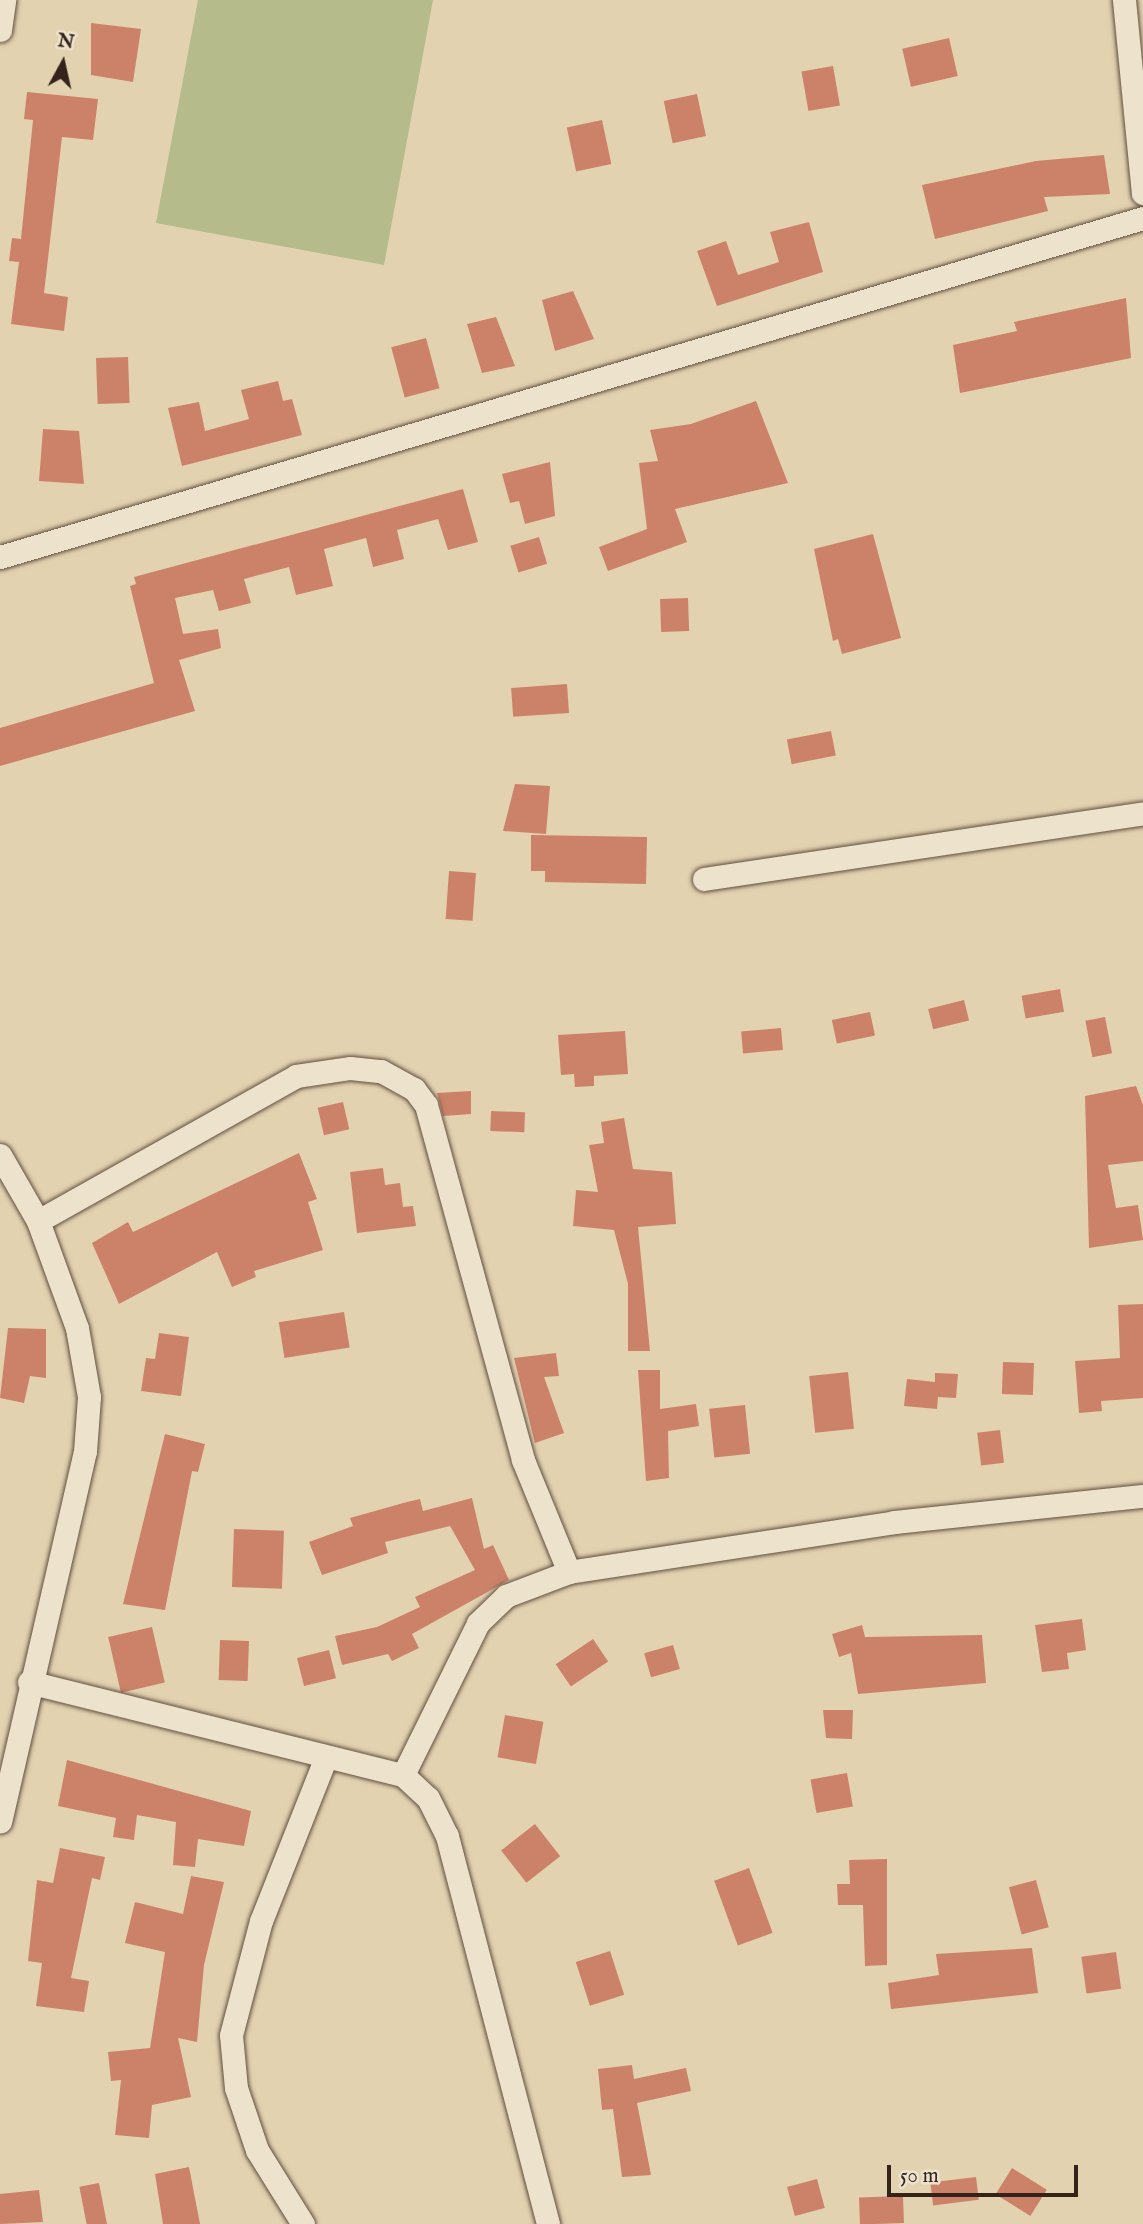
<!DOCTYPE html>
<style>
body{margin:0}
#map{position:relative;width:1143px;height:2224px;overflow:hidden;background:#e3d2b0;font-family:"IM FELL English",serif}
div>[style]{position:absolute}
.green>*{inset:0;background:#b5bb8a}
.building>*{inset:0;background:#cc8269;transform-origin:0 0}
.roads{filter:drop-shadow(0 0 2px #604f40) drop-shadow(0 0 2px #604f40)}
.street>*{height:23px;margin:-11.5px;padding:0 11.5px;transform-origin:11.5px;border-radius:11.5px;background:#ede2cc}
span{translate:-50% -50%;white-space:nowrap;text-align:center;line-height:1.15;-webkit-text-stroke:6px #ede2cc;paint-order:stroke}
.north{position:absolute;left:28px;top:28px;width:70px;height:70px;-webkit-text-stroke:5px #ede2cc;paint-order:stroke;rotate:8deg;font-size:19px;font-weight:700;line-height:28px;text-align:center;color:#34231b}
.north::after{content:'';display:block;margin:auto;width:24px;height:32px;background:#34231b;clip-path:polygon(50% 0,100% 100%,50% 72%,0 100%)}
.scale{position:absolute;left:887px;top:2165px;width:191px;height:32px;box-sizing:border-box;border:4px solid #34231b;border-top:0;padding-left:9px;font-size:21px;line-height:24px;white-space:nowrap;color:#34231b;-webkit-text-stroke:5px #ede2cc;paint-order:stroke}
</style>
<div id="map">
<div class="green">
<i style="clip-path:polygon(198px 0,433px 0,384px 265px,156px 223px)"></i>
</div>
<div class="building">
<i style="clip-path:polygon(91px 23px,141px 29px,133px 82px,91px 75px)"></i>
<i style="left:949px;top:38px;width:39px;height:48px;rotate:77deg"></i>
<i style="left:833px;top:66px;width:40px;height:32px;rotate:80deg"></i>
<i style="clip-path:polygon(27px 92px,98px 99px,93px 140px,62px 137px,44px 293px,68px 297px,64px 331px,11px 324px,19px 262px,9px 261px,12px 238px,21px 239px,33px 120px,24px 119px)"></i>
<i style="left:697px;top:94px;width:43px;height:34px;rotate:78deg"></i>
<i style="left:602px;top:120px;width:45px;height:36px;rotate:78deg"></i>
<i style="clip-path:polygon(1104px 155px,1110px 194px,1044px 197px,1048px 211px,935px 239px,922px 185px,1036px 161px)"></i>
<i style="clip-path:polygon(809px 222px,823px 272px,717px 306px,697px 251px,726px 241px,738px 275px,779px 262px,770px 232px)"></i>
<i style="clip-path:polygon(573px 291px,594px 339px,555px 351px,542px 300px)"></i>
<i style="clip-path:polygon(1126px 298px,1131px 358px,960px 393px,953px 345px,1017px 331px,1014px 322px)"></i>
<i style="clip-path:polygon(496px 317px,515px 366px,482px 373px,467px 324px)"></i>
<i style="left:426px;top:338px;width:52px;height:36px;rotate:75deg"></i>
<i style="left:128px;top:357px;width:46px;height:32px;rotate:88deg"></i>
<i style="clip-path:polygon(278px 381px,283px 401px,292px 399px,302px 435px,182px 466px,168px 408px,199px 402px,205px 431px,249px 419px,241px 390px)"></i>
<i style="clip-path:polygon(756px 401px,788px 483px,675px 509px,687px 542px,608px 571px,599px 547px,647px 529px,639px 463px,658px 461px,650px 430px,691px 424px)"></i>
<i style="clip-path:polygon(43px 429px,79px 431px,84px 484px,39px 481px)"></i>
<i style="clip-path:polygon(550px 462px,555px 516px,525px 524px,519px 501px,510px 503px,502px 474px)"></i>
<i style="clip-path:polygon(463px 489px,478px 542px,448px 550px,438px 519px,397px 530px,404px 559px,373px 567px,366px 538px,324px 549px,333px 586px,296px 595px,289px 567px,244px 579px,251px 603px,219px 611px,213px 590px,175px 598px,183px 634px,218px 629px,221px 648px,179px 660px,195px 711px,0 766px,0 728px,154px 683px,130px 586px,136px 584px,134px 577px)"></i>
<i style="clip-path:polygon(873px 534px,901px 638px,842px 654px,838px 639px,833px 641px,814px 549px)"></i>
<i style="left:539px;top:537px;width:28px;height:30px;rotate:73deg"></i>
<i style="left:688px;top:598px;width:33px;height:28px;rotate:88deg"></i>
<i style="left:567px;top:684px;width:29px;height:56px;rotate:86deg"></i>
<i style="left:831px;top:731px;width:25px;height:45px;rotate:79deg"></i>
<i style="clip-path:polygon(515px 784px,550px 786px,546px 834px,503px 831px)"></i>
<i style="clip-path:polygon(531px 835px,647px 837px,646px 884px,545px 882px,545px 871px,531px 871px)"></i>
<i style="left:449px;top:871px;width:27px;height:48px;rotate:4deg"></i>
<i style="left:1060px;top:989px;width:23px;height:39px;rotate:80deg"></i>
<i style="left:964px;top:1000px;width:21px;height:37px;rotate:76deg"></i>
<i style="left:870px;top:1012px;width:24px;height:39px;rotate:78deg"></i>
<i style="left:1105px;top:1017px;width:37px;height:20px;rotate:79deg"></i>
<i style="left:781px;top:1028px;width:22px;height:40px;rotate:85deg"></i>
<i style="clip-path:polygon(625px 1031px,628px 1074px,594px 1076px,594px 1086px,575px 1087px,574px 1074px,561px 1075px,558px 1035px)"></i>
<i style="clip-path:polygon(1136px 1086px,1143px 1105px,1143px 1161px,1108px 1165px,1116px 1208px,1138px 1205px,1143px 1240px,1089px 1248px,1085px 1096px)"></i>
<i style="clip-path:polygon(471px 1091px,471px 1114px,443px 1116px,437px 1093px)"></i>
<i style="left:343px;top:1102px;width:28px;height:26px;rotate:77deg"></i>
<i style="left:491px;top:1111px;width:34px;height:20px;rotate:2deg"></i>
<i style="clip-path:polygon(624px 1118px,633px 1169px,672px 1172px,676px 1224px,638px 1227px,650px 1351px,628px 1351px,628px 1284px,614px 1230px,573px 1226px,576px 1190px,598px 1192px,589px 1145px,604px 1143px,601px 1122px)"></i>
<i style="clip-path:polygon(299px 1153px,317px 1199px,308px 1202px,323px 1250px,254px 1271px,256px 1277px,232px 1287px,217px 1252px,119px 1304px,92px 1243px,128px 1222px,133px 1232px)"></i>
<i style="clip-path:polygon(383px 1168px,385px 1185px,400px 1183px,403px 1207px,413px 1206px,416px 1226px,357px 1233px,350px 1172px)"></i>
<i style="clip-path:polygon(1143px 1304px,1143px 1398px,1101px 1401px,1102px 1411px,1079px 1413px,1075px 1361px,1120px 1358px,1118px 1305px)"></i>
<i style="left:344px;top:1312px;width:36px;height:66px;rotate:81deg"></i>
<i style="clip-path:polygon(8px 1328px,46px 1329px,46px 1378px,30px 1376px,24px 1403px,0 1398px)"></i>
<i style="clip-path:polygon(159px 1333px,189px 1337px,181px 1396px,141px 1391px,146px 1358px,155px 1359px)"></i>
<i style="clip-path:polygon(556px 1353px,559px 1376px,544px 1377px,564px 1433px,535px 1443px,514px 1358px)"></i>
<i style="left:1003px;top:1362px;width:31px;height:32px;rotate:2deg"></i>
<i style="clip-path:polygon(638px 1370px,660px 1370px,660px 1409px,696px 1404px,699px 1426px,668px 1431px,669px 1478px,646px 1481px)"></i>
<i style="left:848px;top:1372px;width:57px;height:39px;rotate:84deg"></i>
<i style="clip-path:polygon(935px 1373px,958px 1374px,956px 1398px,938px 1397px,937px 1409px,904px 1406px,907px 1379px,935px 1382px)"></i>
<i style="left:745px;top:1405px;width:49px;height:36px;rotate:84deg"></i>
<i style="left:1000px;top:1430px;width:33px;height:23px;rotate:83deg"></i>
<i style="clip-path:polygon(165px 1434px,205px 1444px,198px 1472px,192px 1471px,165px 1610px,123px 1604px)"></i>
<i style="clip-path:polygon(472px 1498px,484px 1549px,493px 1545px,509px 1580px,412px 1634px,419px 1648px,392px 1661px,388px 1654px,342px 1665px,335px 1636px,377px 1627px,420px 1607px,415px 1597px,475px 1570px,450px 1526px,385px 1542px,388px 1553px,322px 1575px,309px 1542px,353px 1526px,350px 1518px,407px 1502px,420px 1499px,423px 1511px)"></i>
<i style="left:234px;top:1529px;width:50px;height:58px;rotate:2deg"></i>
<i style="clip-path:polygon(1082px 1619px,1086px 1650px,1067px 1653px,1069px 1669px,1042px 1672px,1035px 1625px)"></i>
<i style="clip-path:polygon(862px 1625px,865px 1637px,982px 1635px,986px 1683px,858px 1694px,851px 1653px,839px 1657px,832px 1634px)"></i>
<i style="left:152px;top:1627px;width:57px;height:45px;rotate:77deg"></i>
<i style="left:593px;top:1639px;width:27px;height:45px;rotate:56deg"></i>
<i style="left:220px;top:1640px;width:29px;height:40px;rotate:2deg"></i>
<i style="left:673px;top:1645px;width:25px;height:30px;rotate:74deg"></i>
<i style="left:329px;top:1650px;width:29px;height:33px;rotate:76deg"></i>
<i style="clip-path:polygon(823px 1710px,853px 1710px,852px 1739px,826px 1738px)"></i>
<i style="left:505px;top:1715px;width:39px;height:43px;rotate:10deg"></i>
<i style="clip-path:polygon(67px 1760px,251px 1811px,244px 1846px,198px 1839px,195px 1867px,173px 1865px,176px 1822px,137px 1815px,134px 1840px,113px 1837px,116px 1818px,58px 1806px)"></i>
<i style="left:847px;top:1773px;width:34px;height:37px;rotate:80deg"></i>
<i style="left:535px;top:1824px;width:41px;height:43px;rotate:52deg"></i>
<i style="clip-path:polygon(60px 1848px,105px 1857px,100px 1880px,92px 1878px,71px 1978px,89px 1981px,84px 2012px,36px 2006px,42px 1963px,28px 1961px,37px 1880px,53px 1883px)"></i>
<i style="clip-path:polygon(887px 1859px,887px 1965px,865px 1966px,863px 1905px,838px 1905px,837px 1884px,850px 1884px,849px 1860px)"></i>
<i style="left:749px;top:1868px;width:69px;height:37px;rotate:70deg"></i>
<i style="clip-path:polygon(191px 1876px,224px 1882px,204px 1965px,197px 2042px,178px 2038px,191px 2097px,152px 2105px,149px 2138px,115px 2135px,121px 2080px,111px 2081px,108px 2052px,150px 2048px,165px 1952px,125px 1943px,135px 1902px,183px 1914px)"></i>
<i style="left:1036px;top:1880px;width:49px;height:28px;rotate:75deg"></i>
<i style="clip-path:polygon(1032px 1948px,1038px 1993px,891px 2009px,888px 1983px,939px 1975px,936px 1954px)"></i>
<i style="left:610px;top:1951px;width:46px;height:36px;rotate:72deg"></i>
<i style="left:1116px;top:1952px;width:37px;height:35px;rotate:82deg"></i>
<i style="clip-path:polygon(632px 2065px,634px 2079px,686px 2068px,691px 2091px,637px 2103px,651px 2175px,622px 2177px,613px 2109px,602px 2110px,598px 2069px)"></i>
<i style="clip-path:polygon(189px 2167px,200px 2224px,163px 2224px,155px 2174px)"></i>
<i style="left:1012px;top:2168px;width:41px;height:31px;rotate:32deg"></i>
<i style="left:976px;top:2177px;width:23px;height:46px;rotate:83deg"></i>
<i style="left:817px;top:2179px;width:30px;height:31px;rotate:75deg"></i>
<i style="left:99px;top:2183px;width:42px;height:20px;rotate:79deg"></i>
<i style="clip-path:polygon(39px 2190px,43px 2222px,0 2224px,0 2194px)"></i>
<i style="left:903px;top:2196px;width:27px;height:44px;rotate:88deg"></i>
</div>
<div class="roads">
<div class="street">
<i style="left:1124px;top:0;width:194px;rotate:84.4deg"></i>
<i style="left:0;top:30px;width:30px;rotate:-82deg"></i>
<i style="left:0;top:557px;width:1192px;rotate:-16.52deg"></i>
<i style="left:704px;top:879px;width:444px;rotate:-8.5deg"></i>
<i style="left:0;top:1155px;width:76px;rotate:60.1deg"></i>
<i style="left:38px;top:1221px;width:114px;rotate:70deg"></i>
<i style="left:77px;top:1328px;width:70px;rotate:80.1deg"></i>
<i style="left:89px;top:1397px;width:54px;rotate:94.2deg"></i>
<i style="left:85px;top:1451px;width:380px;rotate:102.9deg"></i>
<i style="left:38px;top:1221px;width:296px;rotate:-29.3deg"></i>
<i style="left:296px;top:1076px;width:55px;rotate:-8.4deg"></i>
<i style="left:350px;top:1068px;width:31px;rotate:6deg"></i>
<i style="left:381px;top:1071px;width:38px;rotate:29deg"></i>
<i style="left:414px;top:1089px;width:20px;rotate:53deg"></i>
<i style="left:426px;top:1105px;width:368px;rotate:74.7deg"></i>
<i style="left:523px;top:1460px;width:121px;rotate:67.7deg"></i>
<i style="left:29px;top:1682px;width:385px;rotate:14deg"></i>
<i style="left:403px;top:1775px;width:34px;rotate:43deg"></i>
<i style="left:428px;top:1798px;width:42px;rotate:63.4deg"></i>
<i style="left:447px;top:1836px;width:401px;rotate:75.4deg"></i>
<i style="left:403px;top:1775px;width:169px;rotate:-63.7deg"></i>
<i style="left:478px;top:1623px;width:39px;rotate:-44deg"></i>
<i style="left:506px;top:1596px;width:67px;rotate:-20.9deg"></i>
<i style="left:569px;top:1572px;width:329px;rotate:-8.7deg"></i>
<i style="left:894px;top:1522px;width:250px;rotate:-6deg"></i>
<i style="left:303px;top:2224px;width:87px;rotate:-121.9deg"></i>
<i style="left:257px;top:2150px;width:65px;rotate:-108.7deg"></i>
<i style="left:236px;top:2088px;width:53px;rotate:-95.4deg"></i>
<i style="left:231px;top:2035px;width:118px;rotate:-75.3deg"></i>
<i style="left:261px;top:1921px;width:174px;rotate:-68.4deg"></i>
</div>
</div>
<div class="north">N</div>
<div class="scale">50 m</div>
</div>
